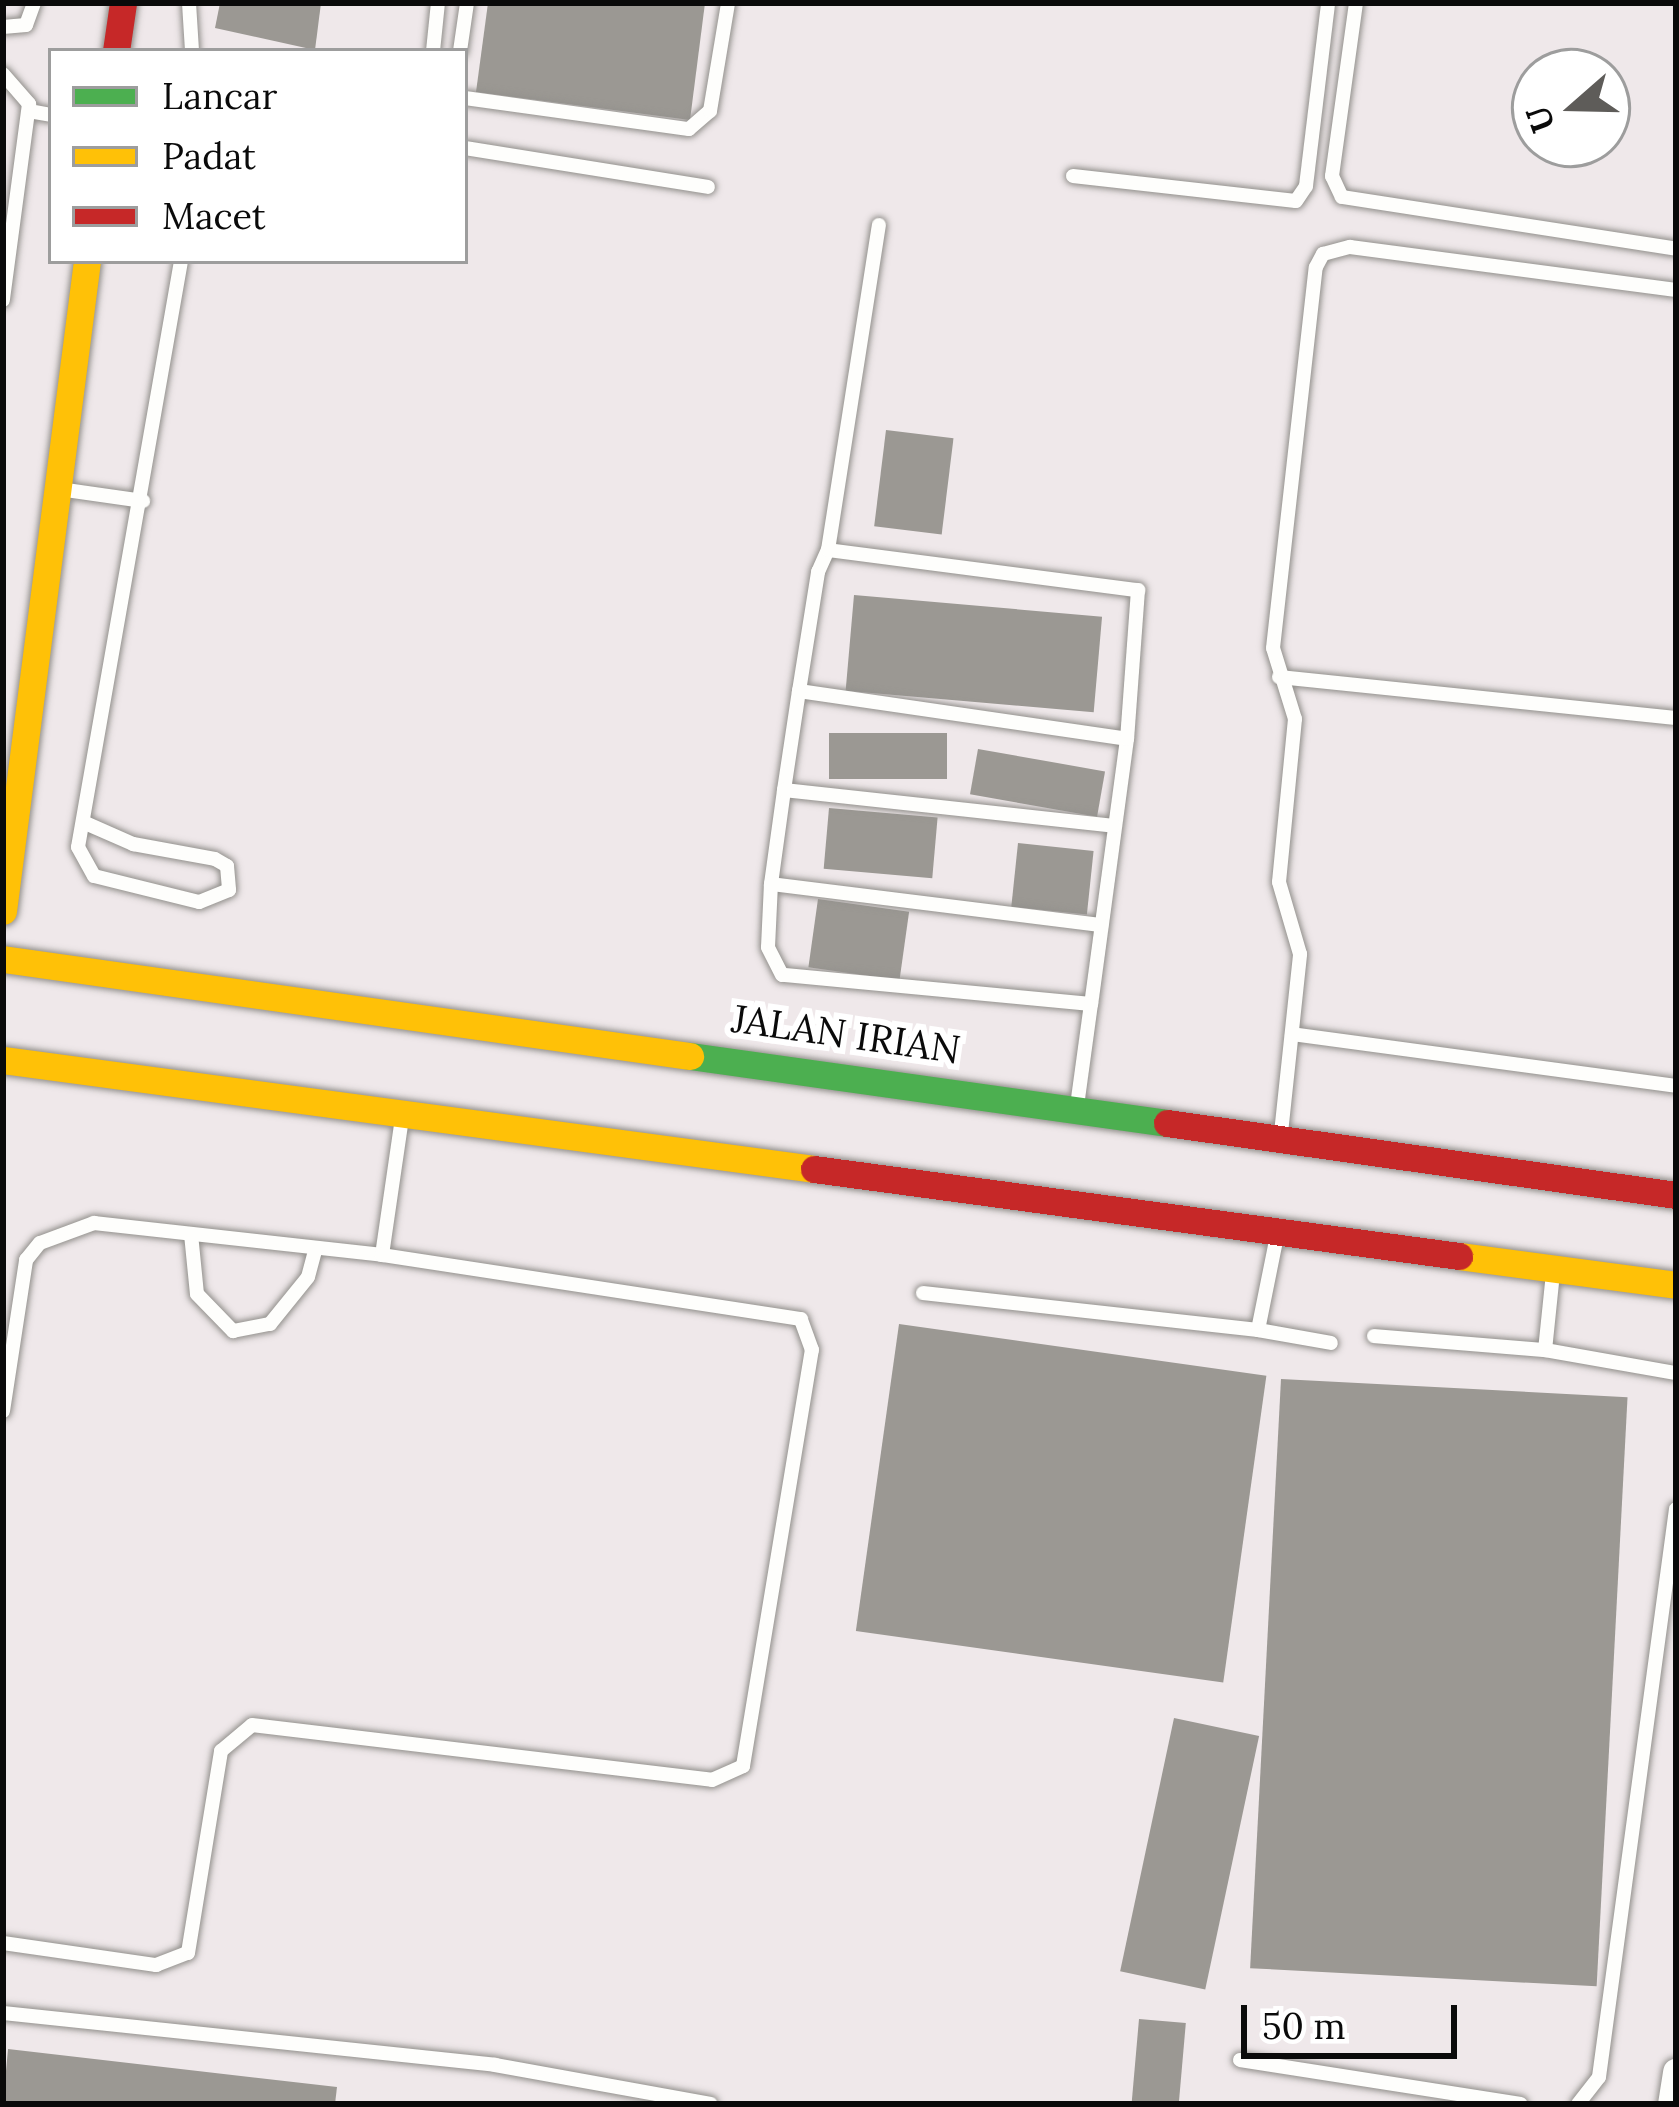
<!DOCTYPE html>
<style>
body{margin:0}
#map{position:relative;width:1679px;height:2107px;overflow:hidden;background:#f9f5ec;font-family:Lora,serif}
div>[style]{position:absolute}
.industrial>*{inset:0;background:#efe8ea}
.building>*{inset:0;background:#9b9893;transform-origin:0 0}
.roads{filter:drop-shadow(0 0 3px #92908c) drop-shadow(0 0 3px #92908c)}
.lane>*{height:14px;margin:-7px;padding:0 7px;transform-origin:7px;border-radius:7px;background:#fefefc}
.street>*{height:27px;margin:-13.5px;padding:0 13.5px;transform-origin:13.5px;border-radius:13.5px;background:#fefefc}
.fast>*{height:27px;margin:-13.5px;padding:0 13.5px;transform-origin:13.5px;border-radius:13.5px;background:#4caf50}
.slow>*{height:27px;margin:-13.5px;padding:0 13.5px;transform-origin:13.5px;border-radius:13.5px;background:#ffc107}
.jam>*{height:27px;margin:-13.5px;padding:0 13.5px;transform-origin:13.5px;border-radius:13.5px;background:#c62828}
span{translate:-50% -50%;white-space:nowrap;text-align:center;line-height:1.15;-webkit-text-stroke:12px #fff;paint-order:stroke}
.street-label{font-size:39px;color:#0a0a0a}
.frame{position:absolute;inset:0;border:6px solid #0a0a0a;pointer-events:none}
.legend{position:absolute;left:48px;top:48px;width:420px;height:216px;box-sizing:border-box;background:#fff;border:3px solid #9d9d9d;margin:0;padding:15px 21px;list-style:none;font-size:36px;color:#0a0a0a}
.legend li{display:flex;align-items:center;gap:24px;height:60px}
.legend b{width:60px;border:3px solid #9d9d9d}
.north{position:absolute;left:1511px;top:48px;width:120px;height:120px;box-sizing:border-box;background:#fff;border:3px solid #9d9d9d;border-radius:50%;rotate:250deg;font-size:33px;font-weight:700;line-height:48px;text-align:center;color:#0a0a0a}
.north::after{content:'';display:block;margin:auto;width:42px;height:54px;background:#5e5c59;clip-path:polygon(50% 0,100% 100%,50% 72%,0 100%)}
.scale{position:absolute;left:1241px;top:2005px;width:216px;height:54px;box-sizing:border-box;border:6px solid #0a0a0a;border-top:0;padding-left:15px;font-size:36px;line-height:42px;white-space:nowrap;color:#0a0a0a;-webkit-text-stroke:9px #fff;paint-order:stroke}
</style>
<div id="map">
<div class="industrial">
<i style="clip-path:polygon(evenodd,3px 3px,1676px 3px,1676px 2104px,3px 2104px,3px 3px,51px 51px,465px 51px,465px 261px,51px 261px,51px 51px,3px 3px,1535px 72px,1607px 72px,1607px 144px,1535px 144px,1535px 72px)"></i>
</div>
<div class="building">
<i style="clip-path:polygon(220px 3px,321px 3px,315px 50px,215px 28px)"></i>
<i style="clip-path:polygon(488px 3px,705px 3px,690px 120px,476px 92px)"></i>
<i style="left:886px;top:430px;width:68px;height:97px;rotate:7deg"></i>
<i style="left:854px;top:595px;width:249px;height:96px;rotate:5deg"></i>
<i style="left:829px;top:733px;width:118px;height:46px"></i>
<i style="left:978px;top:749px;width:129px;height:46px;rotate:10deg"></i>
<i style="left:829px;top:808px;width:109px;height:61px;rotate:5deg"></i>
<i style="left:1018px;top:843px;width:76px;height:64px;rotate:6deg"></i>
<i style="left:818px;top:899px;width:92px;height:69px;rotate:8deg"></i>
<i style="left:899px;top:1324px;width:371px;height:310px;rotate:8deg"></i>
<i style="left:1281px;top:1379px;width:347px;height:590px;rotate:3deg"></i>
<i style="left:1174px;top:1718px;width:87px;height:259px;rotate:12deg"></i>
<i style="left:1139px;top:2019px;width:47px;height:85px;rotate:5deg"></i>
<i style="clip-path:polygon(8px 2049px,337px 2087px,335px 2104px,3px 2104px)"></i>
</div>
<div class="roads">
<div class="lane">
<i style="left:189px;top:3px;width:48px;rotate:86.4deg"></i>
<i style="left:1356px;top:3px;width:175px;rotate:97.9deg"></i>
<i style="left:1332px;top:176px;width:23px;rotate:65deg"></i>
<i style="left:1342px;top:197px;width:338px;rotate:8.8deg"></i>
<i style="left:3px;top:27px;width:23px;rotate:-5deg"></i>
<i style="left:26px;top:25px;width:23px;rotate:-70deg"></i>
<i style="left:433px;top:51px;width:48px;rotate:-84.1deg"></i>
<i style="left:460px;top:51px;width:49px;rotate:-81.7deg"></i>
<i style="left:3px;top:74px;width:40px;rotate:49deg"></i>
<i style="left:29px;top:104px;width:198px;rotate:97.6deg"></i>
<i style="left:465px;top:98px;width:226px;rotate:7.9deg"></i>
<i style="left:689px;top:129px;width:28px;rotate:-41deg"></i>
<i style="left:710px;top:111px;width:109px;rotate:-80.5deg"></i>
<i style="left:29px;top:111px;width:22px;rotate:10deg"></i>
<i style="left:465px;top:148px;width:246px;rotate:9.1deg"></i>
<i style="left:1073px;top:176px;width:224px;rotate:6.4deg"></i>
<i style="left:1296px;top:201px;width:18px;rotate:-56deg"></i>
<i style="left:1306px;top:186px;width:184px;rotate:-83.1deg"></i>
<i style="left:59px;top:489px;width:85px;rotate:8.1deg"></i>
<i style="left:828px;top:550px;width:329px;rotate:-81.1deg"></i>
<i style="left:1279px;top:677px;width:399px;rotate:5.9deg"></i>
<i style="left:799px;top:691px;width:331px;rotate:8.3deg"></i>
<i style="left:1127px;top:739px;width:267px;rotate:97.7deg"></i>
<i style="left:1091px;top:1004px;width:310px;rotate:-174.6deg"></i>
<i style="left:782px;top:975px;width:31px;rotate:-117deg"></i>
<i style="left:768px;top:947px;width:63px;rotate:-87.3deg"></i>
<i style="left:771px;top:884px;width:95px;rotate:-82.1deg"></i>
<i style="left:784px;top:790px;width:100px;rotate:-81.4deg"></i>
<i style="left:799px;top:691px;width:121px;rotate:-80.9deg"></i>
<i style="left:818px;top:572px;width:24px;rotate:-66deg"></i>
<i style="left:828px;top:550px;width:313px;rotate:7.4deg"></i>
<i style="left:1138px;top:590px;width:149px;rotate:94.2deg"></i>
<i style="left:784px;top:790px;width:332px;rotate:6.2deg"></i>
<i style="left:83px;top:822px;width:55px;rotate:23.7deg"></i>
<i style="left:133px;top:844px;width:83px;rotate:10.4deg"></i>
<i style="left:215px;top:859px;width:14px;rotate:30deg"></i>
<i style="left:227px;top:866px;width:24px;rotate:85deg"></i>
<i style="left:229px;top:890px;width:32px;rotate:158deg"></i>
<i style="left:199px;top:902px;width:108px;rotate:-166.1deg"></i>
<i style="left:94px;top:876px;width:33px;rotate:-119deg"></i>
<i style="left:78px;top:847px;width:595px;rotate:-80.03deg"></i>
<i style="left:771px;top:884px;width:333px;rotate:7.1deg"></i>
<i style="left:1292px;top:1034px;width:388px;rotate:7.7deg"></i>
<i style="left:1077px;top:1106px;width:103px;rotate:-82.2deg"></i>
<i style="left:1281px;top:1133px;width:180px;rotate:-83.9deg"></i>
<i style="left:1300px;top:954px;width:75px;rotate:-106.3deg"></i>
<i style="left:1279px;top:882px;width:164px;rotate:-84.4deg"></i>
<i style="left:1295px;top:719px;width:74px;rotate:-107.2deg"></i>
<i style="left:1273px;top:648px;width:383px;rotate:-83.6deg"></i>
<i style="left:1316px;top:267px;width:15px;rotate:-62deg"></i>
<i style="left:1323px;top:254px;width:28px;rotate:-15deg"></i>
<i style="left:1350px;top:247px;width:329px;rotate:7.5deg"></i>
<i style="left:191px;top:1234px;width:60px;rotate:84.3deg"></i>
<i style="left:197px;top:1294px;width:52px;rotate:45.8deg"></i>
<i style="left:233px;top:1331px;width:38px;rotate:-11deg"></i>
<i style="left:270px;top:1324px;width:60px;rotate:-51deg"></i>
<i style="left:308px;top:1277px;width:30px;rotate:-75deg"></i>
<i style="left:1553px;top:1273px;width:77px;rotate:95.9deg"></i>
<i style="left:1545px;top:1350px;width:133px;rotate:10deg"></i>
<i style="left:923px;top:1293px;width:337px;rotate:6.3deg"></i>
<i style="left:1258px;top:1330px;width:96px;rotate:-78.6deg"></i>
<i style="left:1258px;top:1330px;width:74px;rotate:10.1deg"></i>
<i style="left:1374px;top:1336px;width:172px;rotate:4.7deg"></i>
<i style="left:3px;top:1411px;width:153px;rotate:-81.3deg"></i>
<i style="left:26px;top:1260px;width:22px;rotate:-51deg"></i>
<i style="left:40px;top:1243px;width:58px;rotate:-20.3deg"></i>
<i style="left:94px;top:1223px;width:290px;rotate:6.3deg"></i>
<i style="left:382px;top:1255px;width:138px;rotate:-81.7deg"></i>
<i style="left:3px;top:1943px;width:155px;rotate:8.2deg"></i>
<i style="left:156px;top:1965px;width:34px;rotate:-21deg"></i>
<i style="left:188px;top:1953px;width:205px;rotate:-80.7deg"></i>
<i style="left:221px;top:1751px;width:40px;rotate:-40deg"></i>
<i style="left:252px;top:1725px;width:463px;rotate:6.8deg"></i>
<i style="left:712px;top:1780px;width:34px;rotate:-24deg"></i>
<i style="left:743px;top:1766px;width:422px;rotate:-80.6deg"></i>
<i style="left:812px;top:1350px;width:33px;rotate:-110deg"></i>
<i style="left:801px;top:1319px;width:424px;rotate:-171.3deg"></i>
<i style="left:3px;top:2013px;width:495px;rotate:6deg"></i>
<i style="left:495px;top:2065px;width:219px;rotate:10.2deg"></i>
<i style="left:1240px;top:2060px;width:284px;rotate:8.9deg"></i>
<i style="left:1578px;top:2104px;width:34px;rotate:-52deg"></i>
<i style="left:1599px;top:2077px;width:573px;rotate:-82.28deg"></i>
</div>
<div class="street">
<i style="left:1671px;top:2104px;width:33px;rotate:-81deg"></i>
</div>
<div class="fast">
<i style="left:690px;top:1056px;width:482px;rotate:8deg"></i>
</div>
<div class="slow">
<i style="left:3px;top:911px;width:655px;rotate:-82.64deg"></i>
<i style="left:3px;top:959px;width:694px;rotate:8.04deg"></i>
<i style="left:3px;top:1060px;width:818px;rotate:7.65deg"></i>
<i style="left:1459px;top:1256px;width:219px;rotate:7.6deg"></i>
</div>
<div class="jam">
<i style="left:116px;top:51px;width:49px;rotate:-81.7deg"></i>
<i style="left:1167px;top:1123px;width:514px;rotate:8.05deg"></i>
<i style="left:814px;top:1169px;width:651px;rotate:7.68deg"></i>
</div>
</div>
<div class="street-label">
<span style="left:846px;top:1034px;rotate:8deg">JALAN IRIAN</span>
</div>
<div class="frame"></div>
<ul class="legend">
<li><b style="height:15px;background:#4caf50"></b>Lancar</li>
<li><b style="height:15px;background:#ffc107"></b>Padat</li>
<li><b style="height:15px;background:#c62828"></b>Macet</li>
</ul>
<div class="north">U</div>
<div class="scale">50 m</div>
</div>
